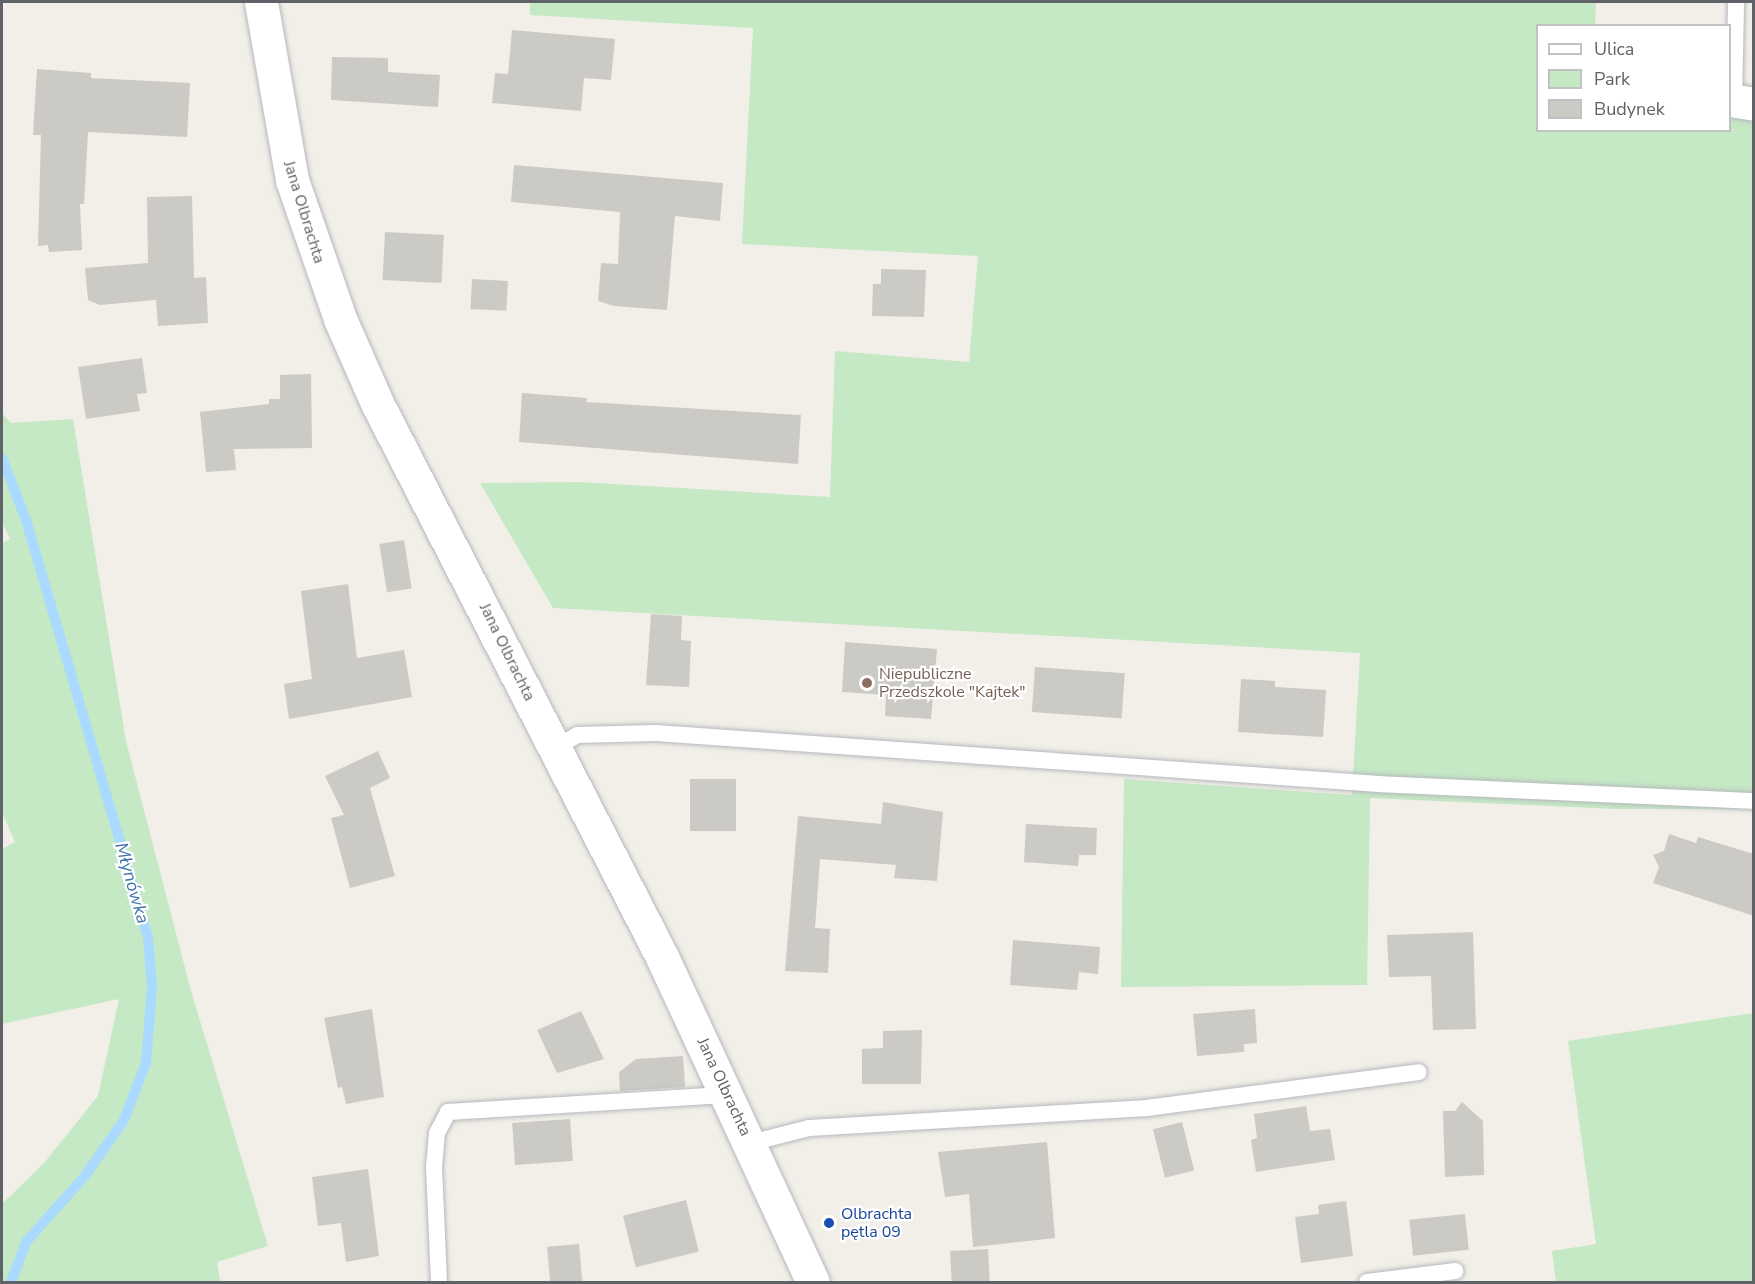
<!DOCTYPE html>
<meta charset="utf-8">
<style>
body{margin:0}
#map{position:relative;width:1755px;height:1284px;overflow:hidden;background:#f1efe8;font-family:"Nunito Sans",sans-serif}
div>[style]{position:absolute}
.green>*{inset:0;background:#c5e8c5}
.stream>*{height:10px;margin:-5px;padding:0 5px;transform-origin:5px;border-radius:5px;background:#aadaff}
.building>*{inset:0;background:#cccac5;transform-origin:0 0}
.roads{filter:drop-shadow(0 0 2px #b5b8bc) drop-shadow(0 0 2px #b5b8bc)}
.lane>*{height:16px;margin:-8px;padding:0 8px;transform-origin:8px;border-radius:8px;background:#fff}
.street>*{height:33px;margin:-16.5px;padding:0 16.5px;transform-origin:16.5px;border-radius:16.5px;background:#fff}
.secondary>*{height:33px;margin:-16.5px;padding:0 16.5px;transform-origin:16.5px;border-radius:16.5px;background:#fff}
.dots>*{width:16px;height:16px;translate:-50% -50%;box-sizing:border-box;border:3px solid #fff;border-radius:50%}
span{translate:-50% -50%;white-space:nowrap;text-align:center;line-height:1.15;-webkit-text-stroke:4.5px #fff;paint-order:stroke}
.street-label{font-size:16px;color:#5f6368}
.education-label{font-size:16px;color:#785e54}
.left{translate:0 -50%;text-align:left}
.transit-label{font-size:16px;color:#164399}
.water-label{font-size:18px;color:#4174aa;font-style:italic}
.frame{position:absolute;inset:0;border:3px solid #5f6368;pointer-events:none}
.legend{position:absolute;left:1536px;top:24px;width:195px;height:108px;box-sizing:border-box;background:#fff;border:2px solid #bfc1c3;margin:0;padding:8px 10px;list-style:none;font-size:18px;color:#5f6368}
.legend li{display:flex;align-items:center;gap:12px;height:30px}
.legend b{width:30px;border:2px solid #bfc1c3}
</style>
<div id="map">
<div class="green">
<i style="clip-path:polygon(530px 2px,1596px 2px,1595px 25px,1538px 26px,1538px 130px,1730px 130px,1730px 115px,1753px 120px,1753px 809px,1617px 809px,1370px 798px,1367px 985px,1121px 987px,1124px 779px,1352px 795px,1360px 653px,553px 608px,480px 483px,580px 482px,830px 497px,835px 351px,969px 362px,978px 256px,742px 244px,753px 28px,530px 15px)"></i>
<i style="clip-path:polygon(2px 413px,11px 423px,73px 419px,126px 741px,191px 991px,268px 1246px,217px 1262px,220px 1282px,2px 1282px,2px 1204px,44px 1163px,98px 1096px,119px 999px,2px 1024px,2px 849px,15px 842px,2px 812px,2px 543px,10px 539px,2px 522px)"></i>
<i style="clip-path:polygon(1753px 1013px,1753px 1282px,1556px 1282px,1552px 1251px,1596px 1244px,1568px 1041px)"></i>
</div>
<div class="stream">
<i style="left:2px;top:458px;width:66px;rotate:68.8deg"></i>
<i style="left:26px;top:520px;width:435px;rotate:73.7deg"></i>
<i style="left:148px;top:938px;width:49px;rotate:85.3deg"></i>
<i style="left:152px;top:987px;width:76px;rotate:94.5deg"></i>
<i style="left:146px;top:1063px;width:61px;rotate:111.1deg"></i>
<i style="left:124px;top:1120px;width:70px;rotate:125.1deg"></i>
<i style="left:84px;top:1177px;width:87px;rotate:131.7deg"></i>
<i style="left:26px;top:1242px;width:43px;rotate:110.6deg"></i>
</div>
<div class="building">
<i style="clip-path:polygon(512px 30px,615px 39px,611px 80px,584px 78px,581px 111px,492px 103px,495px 73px,508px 74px)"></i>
<i style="clip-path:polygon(332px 57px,388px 58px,388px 72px,440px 75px,438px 107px,331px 100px)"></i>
<i style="clip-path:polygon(37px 69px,91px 73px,91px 78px,190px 83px,187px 137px,88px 132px,84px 204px,80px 204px,82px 250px,49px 252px,48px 245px,38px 246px,41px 135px,33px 135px)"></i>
<i style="clip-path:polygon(514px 165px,723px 183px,720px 221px,675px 216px,667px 310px,614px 306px,598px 301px,601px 263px,618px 264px,620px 212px,511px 202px)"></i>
<i style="clip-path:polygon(192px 196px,194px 278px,206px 277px,208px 323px,158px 326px,156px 300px,100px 305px,88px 300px,85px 268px,148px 263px,147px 197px)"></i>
<i style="left:385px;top:232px;width:59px;height:48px;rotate:3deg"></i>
<i style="clip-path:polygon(881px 269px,926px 270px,924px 317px,872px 316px,873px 284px,881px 284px)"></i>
<i style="left:472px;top:279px;width:36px;height:30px;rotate:3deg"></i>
<i style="clip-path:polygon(142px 358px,147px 393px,137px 394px,140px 411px,86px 419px,78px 367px)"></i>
<i style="clip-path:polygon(311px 374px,312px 448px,234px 449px,236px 470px,206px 472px,200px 412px,269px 404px,269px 399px,280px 399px,280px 375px)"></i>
<i style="clip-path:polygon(522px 393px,587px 398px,586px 402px,801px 415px,798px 464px,519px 442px)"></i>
<i style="left:404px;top:540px;width:49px;height:25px;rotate:81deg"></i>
<i style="clip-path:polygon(348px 584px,357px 658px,404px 650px,412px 697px,289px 719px,284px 684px,312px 679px,301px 591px)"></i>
<i style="clip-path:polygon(651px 614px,682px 616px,681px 640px,691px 641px,689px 687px,646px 685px)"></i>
<i style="clip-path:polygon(845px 642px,937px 649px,931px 719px,885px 716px,886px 695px,842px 692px)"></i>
<i style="left:1035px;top:667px;width:90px;height:45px;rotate:4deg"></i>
<i style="clip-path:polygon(1241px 679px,1275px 681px,1275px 687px,1326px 690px,1323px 737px,1238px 732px)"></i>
<i style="clip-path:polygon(378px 751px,390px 778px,370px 788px,395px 876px,350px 888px,331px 818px,344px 815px,325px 776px)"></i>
<i style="left:690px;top:779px;width:46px;height:52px"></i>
<i style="clip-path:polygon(883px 802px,943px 812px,937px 881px,894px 878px,896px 865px,820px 859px,815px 928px,830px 929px,828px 973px,785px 971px,798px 816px,881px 824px)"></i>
<i style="clip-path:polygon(1026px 824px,1097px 828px,1096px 855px,1079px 855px,1078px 866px,1024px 862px)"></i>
<i style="clip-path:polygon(1669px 834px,1696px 843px,1698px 837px,1754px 854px,1754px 916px,1653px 883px,1659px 867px,1653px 855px,1664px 851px)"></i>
<i style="clip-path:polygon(1473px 932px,1476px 1029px,1433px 1030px,1431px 976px,1389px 977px,1387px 935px)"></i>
<i style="clip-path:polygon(1013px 940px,1100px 947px,1098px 974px,1079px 972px,1077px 990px,1010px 985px)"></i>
<i style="clip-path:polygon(372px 1009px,384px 1097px,346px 1104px,342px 1087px,338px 1088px,324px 1018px)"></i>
<i style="clip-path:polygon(1255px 1009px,1257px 1043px,1244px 1044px,1244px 1052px,1197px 1056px,1193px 1014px)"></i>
<i style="clip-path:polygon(581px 1011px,604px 1059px,557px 1073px,537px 1030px)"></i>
<i style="clip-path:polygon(922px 1030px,921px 1084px,862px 1084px,862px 1049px,883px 1048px,883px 1031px)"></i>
<i style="clip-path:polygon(683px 1056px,685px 1087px,620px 1091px,619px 1072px,636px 1059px)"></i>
<i style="clip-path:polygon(1462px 1102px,1483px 1121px,1484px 1175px,1445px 1177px,1443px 1111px,1455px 1111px)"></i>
<i style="clip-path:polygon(1306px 1106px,1310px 1131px,1330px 1129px,1335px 1160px,1256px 1172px,1251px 1140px,1257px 1138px,1254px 1114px)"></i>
<i style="left:570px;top:1119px;width:42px;height:58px;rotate:86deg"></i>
<i style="left:1182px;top:1122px;width:50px;height:30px;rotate:76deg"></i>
<i style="clip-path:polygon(1047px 1142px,1055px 1238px,973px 1247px,969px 1194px,945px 1197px,938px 1152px)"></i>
<i style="clip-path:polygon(368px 1169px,379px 1256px,346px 1262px,341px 1223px,318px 1226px,312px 1177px)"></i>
<i style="left:686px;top:1200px;width:53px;height:65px;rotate:76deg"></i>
<i style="clip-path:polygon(1346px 1201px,1353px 1256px,1301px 1263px,1295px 1217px,1319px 1214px,1318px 1205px)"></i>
<i style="left:1465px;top:1214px;width:36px;height:56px;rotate:84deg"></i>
<i style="left:579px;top:1244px;width:38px;height:32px;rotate:85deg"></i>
<i style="left:988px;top:1249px;width:33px;height:38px;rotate:87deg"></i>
</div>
<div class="roads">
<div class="lane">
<i style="left:1734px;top:101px;width:99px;rotate:-88.8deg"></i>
<i style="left:554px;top:748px;width:26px;rotate:-29deg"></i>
<i style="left:577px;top:735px;width:79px;rotate:-1.5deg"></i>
<i style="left:656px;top:733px;width:725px;rotate:4.03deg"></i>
<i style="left:1379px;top:784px;width:375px;rotate:2.6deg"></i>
<i style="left:750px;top:1143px;width:61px;rotate:-14.3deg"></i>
<i style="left:809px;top:1128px;width:339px;rotate:-3.4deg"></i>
<i style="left:1147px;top:1108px;width:274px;rotate:-7.5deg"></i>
<i style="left:439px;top:1282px;width:115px;rotate:-92.5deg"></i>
<i style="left:434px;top:1167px;width:34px;rotate:-85deg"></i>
<i style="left:437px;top:1133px;width:24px;rotate:-62deg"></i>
<i style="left:448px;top:1112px;width:281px;rotate:-3.5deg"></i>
<i style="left:1367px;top:1282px;width:89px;rotate:-7.1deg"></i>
</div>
<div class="street">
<i style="left:1730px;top:100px;width:24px;rotate:9deg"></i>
</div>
<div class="secondary">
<i style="left:261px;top:2px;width:181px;rotate:80.1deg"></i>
<i style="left:292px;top:180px;width:147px;rotate:70.9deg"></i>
<i style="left:340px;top:319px;width:94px;rotate:66.2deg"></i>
<i style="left:378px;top:405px;width:621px;rotate:62.77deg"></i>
<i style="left:662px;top:957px;width:358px;rotate:65.1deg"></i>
</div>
</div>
<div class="dots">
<i style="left:867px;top:683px;background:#8d6e63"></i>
<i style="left:829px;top:1223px;background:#1a4fb4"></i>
</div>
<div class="street-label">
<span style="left:304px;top:212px;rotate:73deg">Jana Olbrachta</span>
<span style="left:507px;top:652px;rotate:64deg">Jana Olbrachta</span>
<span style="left:724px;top:1087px;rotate:65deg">Jana Olbrachta</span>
</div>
<div class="education-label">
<span class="left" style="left:879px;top:683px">Niepubliczne<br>Przedszkole "Kajtek"</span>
</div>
<div class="transit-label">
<span class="left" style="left:841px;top:1223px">Olbrachta<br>pętla 09</span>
</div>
<div class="water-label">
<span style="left:132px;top:883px;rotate:74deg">Młynówka</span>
</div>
<div class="frame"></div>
<ul class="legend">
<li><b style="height:8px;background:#fff"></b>Ulica</li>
<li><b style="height:16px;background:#c5e8c5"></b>Park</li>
<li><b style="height:16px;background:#cccac5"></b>Budynek</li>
</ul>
</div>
